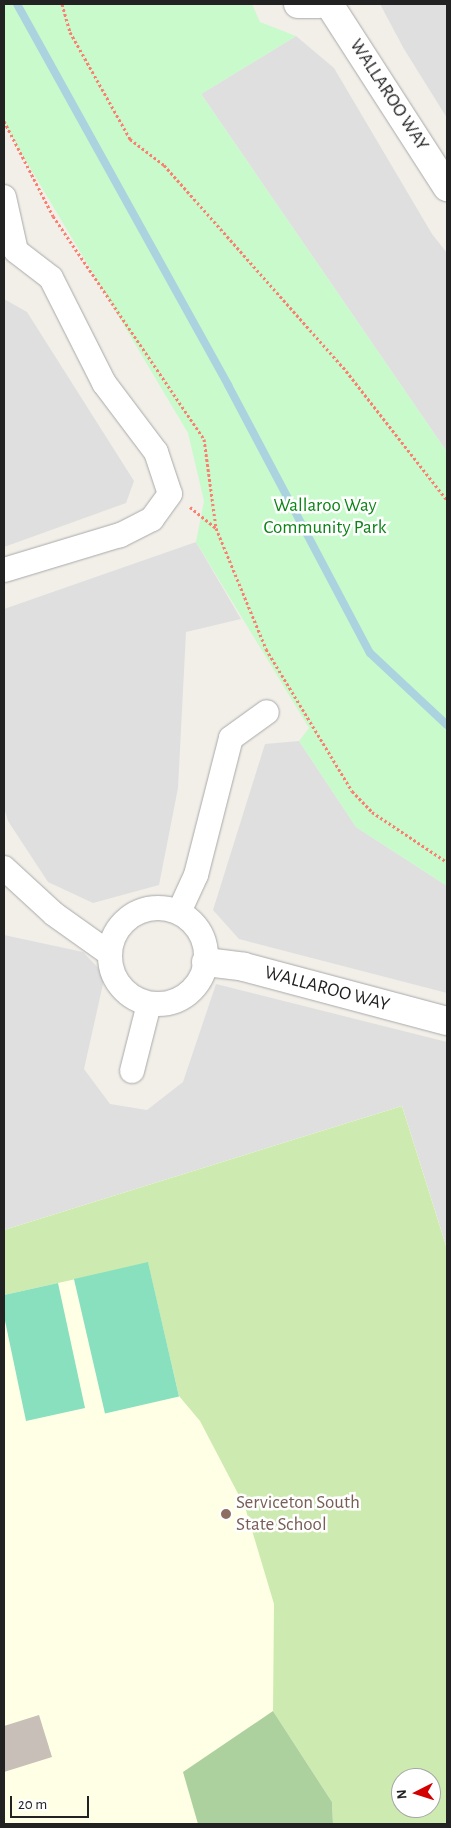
<!DOCTYPE html>
<style>
body{margin:0}
#map{position:relative;width:451px;height:1828px;overflow:hidden;background:#f2efe9;font-family:"Alegreya Sans",sans-serif}
div>[style]{position:absolute}
.residential>*{inset:0;background:#e0dfdf}
.education>*{inset:0;background:#ffffe5}
.grass>*{inset:0;background:#cdebb0}
.forest>*{inset:0;background:#add19e}
.park>*{inset:0;background:#c8facc}
.pitch>*{inset:0;background:#88e0be;transform-origin:0 0}
.stream>*{height:8px;margin:-4px;padding:0 4px;transform-origin:4px;border-radius:4px;background:#aad3df}
.building>*{inset:0;background:#c7bfb8}
.path>*{height:3px;margin-top:-1.5px;transform-origin:0;background:repeating-linear-gradient(90deg,#fa8072 0 2.5px,transparent 0 5px)}
.roads{filter:drop-shadow(0 0 1px #a9a9a9) drop-shadow(0 0 1px #a9a9a9)}
.minor>*{height:24px;margin:-12px;padding:0 12px;transform-origin:12px;border-radius:12px;background:#fff}
.minor>.ring{margin:-12px;padding:0;box-sizing:content-box;background:none;border:24px solid #fff;border-radius:50%}
.tertiary>*{height:28px;margin:-14px;padding:0 14px;transform-origin:14px;border-radius:14px;background:#fff}
.dots>*{width:14px;height:14px;translate:-50% -50%;box-sizing:border-box;border:2px solid #fff;border-radius:50%}
span{translate:-50% -50%;white-space:nowrap;text-align:center;line-height:1.15;-webkit-text-stroke:5px #fff;paint-order:stroke}
.street-label{font-size:19px;color:#222}
.park-label{font-size:19px;color:#0c8416}
.education-label{font-size:19px;color:#785e54}
.left{translate:0 -50%;text-align:left}
.frame{position:absolute;inset:0;border:5px solid #222;pointer-events:none}
.north{position:absolute;left:391px;top:1768px;width:50px;height:50px;box-sizing:border-box;background:#fff;border:1px solid #a7a7a7;border-radius:50%;rotate:265deg;font-size:14px;font-weight:700;line-height:20px;text-align:center;color:#222}
.north::after{content:'';display:block;margin:auto;width:18px;height:22px;background:#d40000;clip-path:polygon(50% 0,100% 100%,50% 72%,0 100%)}
.scale{position:absolute;left:10px;top:1796px;width:79px;height:22px;box-sizing:border-box;border:2px solid #222;border-top:0;padding-left:6px;font-size:15px;line-height:18px;white-space:nowrap;color:#222;-webkit-text-stroke:4px #fff;paint-order:stroke}
</style>
<div id="map">
<div class="residential">
<i style="clip-path:polygon(380px 4px,447px 4px,447px 118px,404px 49px)"></i>
<i style="clip-path:polygon(296px 36px,334px 68px,432px 234px,447px 253px,447px 452px,201px 94px)"></i>
<i style="clip-path:polygon(4px 299px,27px 312px,134px 481px,126px 503px,4px 547px)"></i>
<i style="clip-path:polygon(196px 542px,241px 619px,186px 632px,178px 788px,159px 885px,93px 903px,48px 882px,8px 821px,4px 807px,4px 609px)"></i>
<i style="clip-path:polygon(299px 741px,356px 827px,447px 886px,447px 993px,239px 939px,213px 910px,265px 744px)"></i>
<i style="clip-path:polygon(4px 935px,83px 952px,105px 975px,84px 1069px,110px 1104px,147px 1110px,183px 1082px,216px 984px,447px 1042px,447px 1249px,402px 1106px,4px 1230px)"></i>
</div>
<div class="education">
<i style="clip-path:polygon(evenodd,402px 1106px,447px 1249px,447px 1824px,4px 1824px,4px 1230px,402px 1106px,401px 1778px,431px 1778px,431px 1808px,401px 1808px,401px 1778px)"></i>
</div>
<div class="grass">
<i style="clip-path:polygon(evenodd,402px 1106px,447px 1249px,447px 1824px,333px 1824px,332px 1802px,273px 1711px,274px 1604px,245px 1507px,200px 1421px,179px 1396px,148px 1263px,4px 1295px,4px 1230px,402px 1106px,401px 1778px,431px 1778px,431px 1808px,401px 1808px,401px 1778px)"></i>
</div>
<div class="forest">
<i style="clip-path:polygon(273px 1711px,332px 1802px,333px 1824px,198px 1824px,183px 1772px)"></i>
</div>
<div class="park">
<i style="clip-path:polygon(4px 4px,252px 4px,260px 22px,296px 36px,201px 94px,447px 452px,447px 886px,356px 827px,299px 741px,309px 728px,196px 542px,204px 501px,188px 433px,4px 124px)"></i>
</div>
<div class="pitch">
<i style="left:148px;top:1262px;width:138px;height:76px;rotate:77deg"></i>
<i style="clip-path:polygon(58px 1283px,85px 1408px,26px 1421px,4px 1316px,4px 1295px)"></i>
</div>
<div class="stream">
<i style="left:17px;top:4px;width:436px;rotate:61deg"></i>
<i style="left:228px;top:385px;width:303px;rotate:62.1deg"></i>
<i style="left:370px;top:653px;width:105px;rotate:43.1deg"></i>
</div>
<div class="building">
<i style="clip-path:polygon(39px 1715px,52px 1757px,4px 1772px,4px 1726px)"></i>
</div>
<div class="path">
<i style="left:62px;top:4px;width:29px;rotate:74deg"></i>
<i style="left:70px;top:32px;width:123px;rotate:60.7deg"></i>
<i style="left:130px;top:139px;width:43px;rotate:37.4deg"></i>
<i style="left:164px;top:165px;width:270px;rotate:48.5deg"></i>
<i style="left:343px;top:367px;width:169px;rotate:52deg"></i>
<i style="left:4px;top:121px;width:107px;rotate:62.7deg"></i>
<i style="left:53px;top:216px;width:269px;rotate:55.9deg"></i>
<i style="left:204px;top:439px;width:90px;rotate:82.3deg"></i>
<i style="left:190px;top:507px;width:33px;rotate:39deg"></i>
<i style="left:216px;top:528px;width:131px;rotate:67.5deg"></i>
<i style="left:266px;top:649px;width:166px;rotate:58.8deg"></i>
<i style="left:352px;top:791px;width:29px;rotate:46deg"></i>
<i style="left:372px;top:812px;width:90px;rotate:33.7deg"></i>
</div>
<div class="roads">
<div class="minor">
<i style="left:4px;top:197px;width:55px;rotate:77.5deg"></i>
<i style="left:16px;top:251px;width:44px;rotate:37.6deg"></i>
<i style="left:51px;top:278px;width:118px;rotate:63.2deg"></i>
<i style="left:104px;top:383px;width:86px;rotate:53deg"></i>
<i style="left:156px;top:452px;width:44px;rotate:71.6deg"></i>
<i style="left:170px;top:494px;width:31px;rotate:126deg"></i>
<i style="left:152px;top:519px;width:36px;rotate:153deg"></i>
<i style="left:120px;top:535px;width:121px;rotate:163.2deg"></i>
<i style="left:4px;top:868px;width:68px;rotate:42.6deg"></i>
<i style="left:54px;top:914px;width:69px;rotate:35.5deg"></i>
<i class="ring" style="left:110px;top:908px;width:72px;height:72px"></i>
<i style="left:179px;top:912px;width:41px;rotate:-65.3deg"></i>
<i style="left:196px;top:875px;width:141px;rotate:-75.7deg"></i>
<i style="left:231px;top:738px;width:44px;rotate:-35.8deg"></i>
<i style="left:132px;top:1071px;width:69px;rotate:-75.8deg"></i>
</div>
<div class="tertiary">
<i style="left:298px;top:4px;width:21px"></i>
<i style="left:329px;top:4px;width:218px;rotate:57.2deg"></i>
<i style="left:206px;top:962px;width:38px;rotate:7deg"></i>
<i style="left:244px;top:967px;width:210px;rotate:14.9deg"></i>
</div>
</div>
<div class="dots">
<i style="left:226px;top:1514px;background:#8d6e63"></i>
</div>
<div class="street-label">
<span style="left:389px;top:95px;rotate:57deg">WALLAROO WAY</span>
<span style="left:327px;top:989px;rotate:15deg">WALLAROO WAY</span>
</div>
<div class="park-label">
<span style="left:325px;top:517px">Wallaroo Way<br>Community Park</span>
</div>
<div class="education-label">
<span class="left" style="left:236px;top:1514px">Serviceton South<br>State School</span>
</div>
<div class="frame"></div>
<div class="north">N</div>
<div class="scale">20 m</div>
</div>
